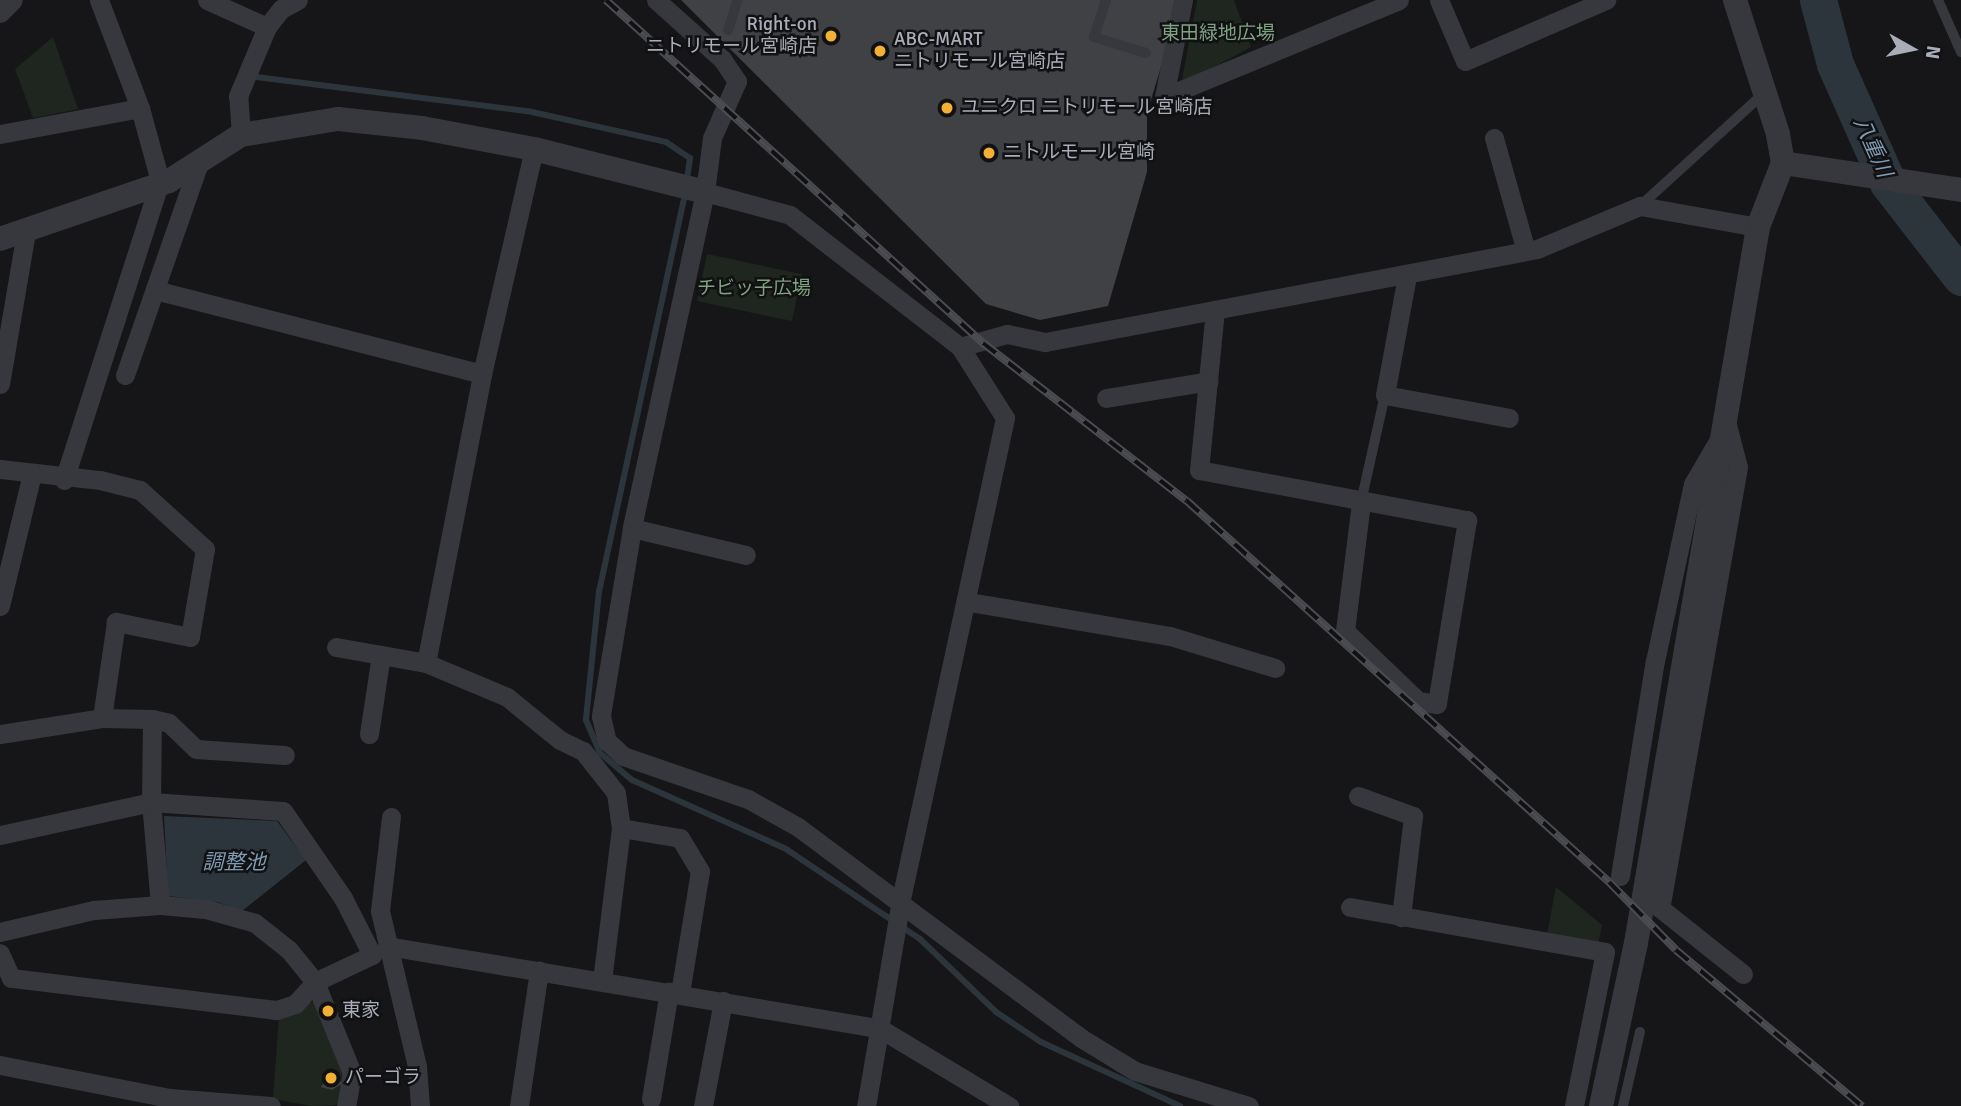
<!DOCTYPE html>
<meta charset="utf-8">
<style>
body{margin:0}
#map{position:relative;width:1961px;height:1106px;overflow:hidden;background:#161618;font-family:Signika,"Noto Sans JP",sans-serif}
div>[style]{position:absolute}
.green>*{inset:0;background:#1e261f;transform-origin:0 0}
.water>*{inset:0;background:#2c353c}
.stream>*{height:6px;margin:-3px;padding:0 3px;transform-origin:3px;border-radius:3px;background:#2c353c}
.river>*{height:37px;margin:-18.5px;padding:0 18.5px;transform-origin:18.5px;border-radius:18.5px;background:#2c353c}
.building>*{inset:0;background:#404145}
.service>*{height:10px;margin:-5px;padding:0 5px;transform-origin:5px;border-radius:5px;background:#37383d}
.minor>*{height:19px;margin:-9.5px;padding:0 9.5px;transform-origin:9.5px;border-radius:9.5px;background:#37383d}
.tertiary>*{height:24px;margin:-12px;padding:0 12px;transform-origin:12px;border-radius:12px;background:#37383d}
.rail>*{height:8px;margin-top:-4px;transform-origin:0;background:repeating-linear-gradient(90deg,#111113 0 16px,#4a4c52 0 32px);box-sizing:border-box;border-block:2px solid #4a4c52}
.dots>*{width:19px;height:19px;translate:-50% -50%;box-sizing:border-box;border:4px solid #111113;border-radius:50%}
span{translate:-50% -50%;white-space:nowrap;text-align:center;line-height:1.15;-webkit-text-stroke:5px #111113;paint-order:stroke}
.poi-label{font-size:19px;color:#a8adb8}
.right{translate:-100% -50%;text-align:right}
.left{translate:0 -50%;text-align:left}
.park-label{font-size:19px;color:#7fa381}
.water-label{font-size:21px;color:#7f9bb3;font-style:italic}
.north{position:absolute;left:1877px;top:14px;width:70px;height:70px;-webkit-text-stroke:5px #111113;paint-order:stroke;rotate:99deg;font-size:19px;font-weight:700;line-height:28px;text-align:center;color:#a8adb8}
.north::after{content:'';display:block;margin:auto;width:24px;height:32px;background:#a8adb8;clip-path:polygon(50% 0,100% 100%,50% 72%,0 100%)}
</style>
<div id="map">
<div class="green">
<i style="clip-path:polygon(1197px 0,1234px 0,1251px 47px,1181px 85px)"></i>
<i style="clip-path:polygon(53px 37px,78px 109px,33px 118px,15px 69px)"></i>
<i style="left:707px;top:254px;width:97px;height:48px;rotate:12deg"></i>
<i style="clip-path:polygon(1556px 887px,1602px 925px,1598px 944px,1547px 934px)"></i>
<i style="clip-path:polygon(321px 998px,348px 1079px,344px 1105px,311px 1106px,273px 1099px,279px 1016px)"></i>
</div>
<div class="water">
<i style="clip-path:polygon(164px 816px,277px 821px,306px 860px,242px 911px,217px 902px,168px 896px)"></i>
</div>
<div class="stream">
<i style="left:256px;top:77px;width:278px;rotate:7.2deg"></i>
<i style="left:532px;top:112px;width:137px;rotate:12.6deg"></i>
<i style="left:666px;top:142px;width:29px;rotate:34deg"></i>
<i style="left:690px;top:158px;width:22px;rotate:98deg"></i>
<i style="left:685px;top:194px;width:406px;rotate:102.2deg"></i>
<i style="left:599px;top:591px;width:130px;rotate:95.8deg"></i>
<i style="left:586px;top:720px;width:36px;rotate:67deg"></i>
<i style="left:600px;top:753px;width:42px;rotate:40.2deg"></i>
<i style="left:632px;top:780px;width:169px;rotate:24.1deg"></i>
<i style="left:786px;top:849px;width:161px;rotate:33.9deg"></i>
<i style="left:920px;top:939px;width:105px;rotate:43.8deg"></i>
<i style="left:996px;top:1012px;width:54px;rotate:33.7deg"></i>
<i style="left:1041px;top:1042px;width:153px;rotate:24.7deg"></i>
</div>
<div class="river">
<i style="left:1818px;top:0;width:66px;rotate:75.1deg"></i>
<i style="left:1835px;top:64px;width:130px;rotate:66deg"></i>
<i style="left:1888px;top:183px;width:119px;rotate:52.2deg"></i>
</div>
<div class="building">
<i style="clip-path:polygon(681px 0,1175px 0,1164px 57px,1147px 113px,1147px 172px,1108px 306px,1040px 320px,986px 304px)"></i>
<i style="clip-path:polygon(329px 1074px,343px 1083px,332px 1090px,321px 1087px)"></i>
</div>
<div class="service">
<i style="left:1106px;top:0;width:39px;rotate:108deg"></i>
<i style="left:1094px;top:37px;width:54px;rotate:17.1deg"></i>
<i style="left:1938px;top:0;width:57px;rotate:66.1deg"></i>
<i style="left:728px;top:30px;width:32px;rotate:-72deg"></i>
<i style="left:1640px;top:206px;width:166px;rotate:-42.3deg"></i>
<i style="left:1361px;top:502px;width:110px;rotate:-77.4deg"></i>
<i style="left:1623px;top:1106px;width:76px;rotate:-77.1deg"></i>
</div>
<div class="minor">
<i style="left:207px;top:0;width:66px;rotate:24.2deg"></i>
<i style="left:656px;top:0;width:89px;rotate:41.8deg"></i>
<i style="left:722px;top:59px;width:27px;rotate:56deg"></i>
<i style="left:737px;top:81px;width:62px;rotate:113.7deg"></i>
<i style="left:712px;top:138px;width:54px;rotate:97.4deg"></i>
<i style="left:705px;top:192px;width:344px;rotate:102.3deg"></i>
<i style="left:632px;top:528px;width:191px;rotate:99.4deg"></i>
<i style="left:601px;top:716px;width:26px;rotate:77deg"></i>
<i style="left:607px;top:741px;width:22px;rotate:43deg"></i>
<i style="left:623px;top:756px;width:132px;rotate:19deg"></i>
<i style="left:748px;top:799px;width:57px;rotate:29.2deg"></i>
<i style="left:798px;top:827px;width:353px;rotate:36.7deg"></i>
<i style="left:1081px;top:1038px;width:63px;rotate:31.4deg"></i>
<i style="left:1135px;top:1071px;width:119px;rotate:17.1deg"></i>
<i style="left:1183px;top:0;width:99px;rotate:101.1deg"></i>
<i style="left:1164px;top:97px;width:254px;rotate:-22.4deg"></i>
<i style="left:1439px;top:0;width:66px;rotate:66.9deg"></i>
<i style="left:1465px;top:61px;width:154px;rotate:-23.4deg"></i>
<i style="left:0;top:13px;width:18px;rotate:-45deg"></i>
<i style="left:0;top:134px;width:142px;rotate:-10.5deg"></i>
<i style="left:241px;top:135px;width:39px;rotate:-94deg"></i>
<i style="left:238px;top:96px;width:75px;rotate:-67.2deg"></i>
<i style="left:267px;top:27px;width:23px;rotate:-52deg"></i>
<i style="left:281px;top:9px;width:19px;rotate:-28deg"></i>
<i style="left:1494px;top:138px;width:117px;rotate:74.2deg"></i>
<i style="left:705px;top:192px;width:88px;rotate:15.1deg"></i>
<i style="left:790px;top:215px;width:215px;rotate:37.8deg"></i>
<i style="left:960px;top:347px;width:84px;rotate:57.6deg"></i>
<i style="left:1005px;top:418px;width:493px;rotate:102.2deg"></i>
<i style="left:901px;top:900px;width:209px;rotate:99.6deg"></i>
<i style="left:1407px;top:276px;width:121px;rotate:100.5deg"></i>
<i style="left:1385px;top:395px;width:126px;rotate:10.5deg"></i>
<i style="left:155px;top:290px;width:338px;rotate:14.4deg"></i>
<i style="left:1215px;top:310px;width:161px;rotate:95.7deg"></i>
<i style="left:1199px;top:470px;width:273px;rotate:10.6deg"></i>
<i style="left:1467px;top:520px;width:186px;rotate:99.3deg"></i>
<i style="left:1437px;top:704px;width:19px;rotate:-171deg"></i>
<i style="left:1418px;top:701px;width:101px;rotate:-136.2deg"></i>
<i style="left:1345px;top:631px;width:129px;rotate:-82.9deg"></i>
<i style="left:960px;top:347px;width:49px;rotate:-15.5deg"></i>
<i style="left:1007px;top:334px;width:39px;rotate:12deg"></i>
<i style="left:1045px;top:342px;width:501px;rotate:-10.7deg"></i>
<i style="left:1537px;top:249px;width:112px;rotate:-22.7deg"></i>
<i style="left:1640px;top:206px;width:120px;rotate:10.1deg"></i>
<i style="left:125px;top:375px;width:225px;rotate:-70.8deg"></i>
<i style="left:0;top:384px;width:154px;rotate:-80.3deg"></i>
<i style="left:1106px;top:398px;width:104px;rotate:-9.4deg"></i>
<i style="left:1727px;top:425px;width:43px;rotate:75.3deg"></i>
<i style="left:1738px;top:467px;width:448px;rotate:100deg"></i>
<i style="left:1660px;top:908px;width:106px;rotate:38.5deg"></i>
<i style="left:0;top:469px;width:101px;rotate:6.3deg"></i>
<i style="left:100px;top:480px;width:41px;rotate:14deg"></i>
<i style="left:140px;top:490px;width:88px;rotate:42.2deg"></i>
<i style="left:205px;top:549px;width:89px;rotate:99.7deg"></i>
<i style="left:190px;top:637px;width:76px;rotate:-168.5deg"></i>
<i style="left:116px;top:622px;width:97px;rotate:98.3deg"></i>
<i style="left:64px;top:480px;width:314px;rotate:-72.2deg"></i>
<i style="left:160px;top:181px;width:76px;rotate:-105.3deg"></i>
<i style="left:140px;top:108px;width:116px;rotate:-110.8deg"></i>
<i style="left:632px;top:528px;width:117px;rotate:13.3deg"></i>
<i style="left:969px;top:602px;width:204px;rotate:9.6deg"></i>
<i style="left:1170px;top:636px;width:110px;rotate:16.9deg"></i>
<i style="left:0;top:606px;width:136px;rotate:-76.4deg"></i>
<i style="left:336px;top:647px;width:91px;rotate:10.1deg"></i>
<i style="left:426px;top:663px;width:88px;rotate:22.8deg"></i>
<i style="left:507px;top:697px;width:68px;rotate:39.1deg"></i>
<i style="left:560px;top:740px;width:25px;rotate:26deg"></i>
<i style="left:583px;top:751px;width:53px;rotate:51.8deg"></i>
<i style="left:616px;top:793px;width:35px;rotate:82deg"></i>
<i style="left:621px;top:828px;width:153px;rotate:97.1deg"></i>
<i style="left:426px;top:663px;width:294px;rotate:-79deg"></i>
<i style="left:482px;top:374px;width:231px;rotate:-77deg"></i>
<i style="left:152px;top:719px;width:83px;rotate:90.7deg"></i>
<i style="left:151px;top:802px;width:103px;rotate:85deg"></i>
<i style="left:0;top:734px;width:103px;rotate:-8.9deg"></i>
<i style="left:102px;top:718px;width:50px;rotate:1.1deg"></i>
<i style="left:152px;top:719px;width:17px;rotate:13deg"></i>
<i style="left:169px;top:723px;width:37px;rotate:44deg"></i>
<i style="left:196px;top:749px;width:89px;rotate:3.9deg"></i>
<i style="left:369px;top:734px;width:80px;rotate:-81.4deg"></i>
<i style="left:1358px;top:796px;width:59px;rotate:20deg"></i>
<i style="left:1413px;top:816px;width:102px;rotate:96.8deg"></i>
<i style="left:391px;top:817px;width:95px;rotate:96.7deg"></i>
<i style="left:380px;top:911px;width:159px;rotate:76.6deg"></i>
<i style="left:417px;top:1066px;width:40px;rotate:85.7deg"></i>
<i style="left:621px;top:828px;width:60px;rotate:9.6deg"></i>
<i style="left:680px;top:838px;width:39px;rotate:59deg"></i>
<i style="left:700px;top:871px;width:124px;rotate:99.3deg"></i>
<i style="left:0;top:835px;width:155px;rotate:-12.3deg"></i>
<i style="left:151px;top:802px;width:132px;rotate:3.9deg"></i>
<i style="left:283px;top:811px;width:106px;rotate:55.4deg"></i>
<i style="left:343px;top:898px;width:64px;rotate:63deg"></i>
<i style="left:372px;top:955px;width:63px;rotate:154.7deg"></i>
<i style="left:315px;top:982px;width:30px;rotate:132deg"></i>
<i style="left:295px;top:1004px;width:20px;rotate:162deg"></i>
<i style="left:276px;top:1010px;width:267px;rotate:-173.1deg"></i>
<i style="left:11px;top:978px;width:27px;rotate:-114deg"></i>
<i style="left:1620px;top:876px;width:218px;rotate:-80.8deg"></i>
<i style="left:1655px;top:661px;width:181px;rotate:-77.9deg"></i>
<i style="left:1693px;top:484px;width:50px;rotate:-59.8deg"></i>
<i style="left:1350px;top:907px;width:259px;rotate:10deg"></i>
<i style="left:1605px;top:952px;width:157px;rotate:101.4deg"></i>
<i style="left:0;top:932px;width:97px;rotate:-13.2deg"></i>
<i style="left:94px;top:910px;width:66px;rotate:-4.3deg"></i>
<i style="left:160px;top:905px;width:46px;rotate:5deg"></i>
<i style="left:206px;top:909px;width:51px;rotate:15.9deg"></i>
<i style="left:255px;top:923px;width:43px;rotate:38.5deg"></i>
<i style="left:289px;top:950px;width:41px;rotate:50.9deg"></i>
<i style="left:315px;top:982px;width:98px;rotate:67.9deg"></i>
<i style="left:352px;top:1073px;width:34px;rotate:100deg"></i>
<i style="left:387px;top:946px;width:499px;rotate:9.5deg"></i>
<i style="left:879px;top:1028px;width:152px;rotate:31deg"></i>
<i style="left:0;top:1065px;width:173px;rotate:11deg"></i>
<i style="left:170px;top:1098px;width:101px;rotate:4.5deg"></i>
<i style="left:651px;top:1099px;width:109px;rotate:-80.5deg"></i>
<i style="left:519px;top:1106px;width:137px;rotate:-81.6deg"></i>
<i style="left:703px;top:1106px;width:107px;rotate:-79.2deg"></i>
</div>
<div class="tertiary">
<i style="left:1783px;top:163px;width:180px;rotate:8.6deg"></i>
<i style="left:0;top:239px;width:179px;rotate:-18.9deg"></i>
<i style="left:169px;top:181px;width:85px;rotate:-32.6deg"></i>
<i style="left:241px;top:135px;width:98px;rotate:-9.4deg"></i>
<i style="left:338px;top:119px;width:84px;rotate:6.1deg"></i>
<i style="left:422px;top:128px;width:114px;rotate:10.6deg"></i>
<i style="left:534px;top:149px;width:176px;rotate:14.1deg"></i>
<i style="left:1601px;top:1106px;width:167px;rotate:-77.9deg"></i>
<i style="left:1636px;top:943px;width:726px;rotate:-80.33deg"></i>
<i style="left:1758px;top:227px;width:69px;rotate:-68.7deg"></i>
<i style="left:1783px;top:163px;width:29px;rotate:-100deg"></i>
<i style="left:1778px;top:134px;width:141px;rotate:-107.8deg"></i>
</div>
<div class="rail">
<i style="left:606px;top:0;width:510px;rotate:42.3deg"></i>
<i style="left:983px;top:343px;width:258px;rotate:37.8deg"></i>
<i style="left:1187px;top:501px;width:569px;rotate:42.08deg"></i>
<i style="left:1609px;top:882px;width:95px;rotate:45.4deg"></i>
<i style="left:1676px;top:950px;width:243px;rotate:40deg"></i>
</div>
<div class="dots">
<i style="left:831px;top:36px;background:#f2b134"></i>
<i style="left:880px;top:51px;background:#f2b134"></i>
<i style="left:947px;top:108px;background:#f2b134"></i>
<i style="left:989px;top:153px;background:#f2b134"></i>
<i style="left:328px;top:1011px;background:#f2b134"></i>
<i style="left:331px;top:1078px;background:#f2b134"></i>
</div>
<div class="poi-label">
<span class="right" style="left:817px;top:36px">Right-on<br>ニトリモール宮崎店</span>
<span class="left" style="left:894px;top:51px">ABC-MART<br>ニトリモール宮崎店</span>
<span class="left" style="left:961px;top:108px">ユニクロ ニトリモール宮崎店</span>
<span class="left" style="left:1003px;top:153px">ニトルモール宮崎</span>
<span class="left" style="left:342px;top:1011px">東家</span>
<span class="left" style="left:345px;top:1078px">パーゴラ</span>
</div>
<div class="park-label">
<span style="left:1218px;top:34px">東田緑地広場</span>
<span style="left:754px;top:289px">チビッ子広場</span>
</div>
<div class="water-label">
<span style="left:1873px;top:147px;rotate:66deg">八重川</span>
<span style="left:234px;top:862px">調整池</span>
</div>
<div class="north">N</div>
</div>
